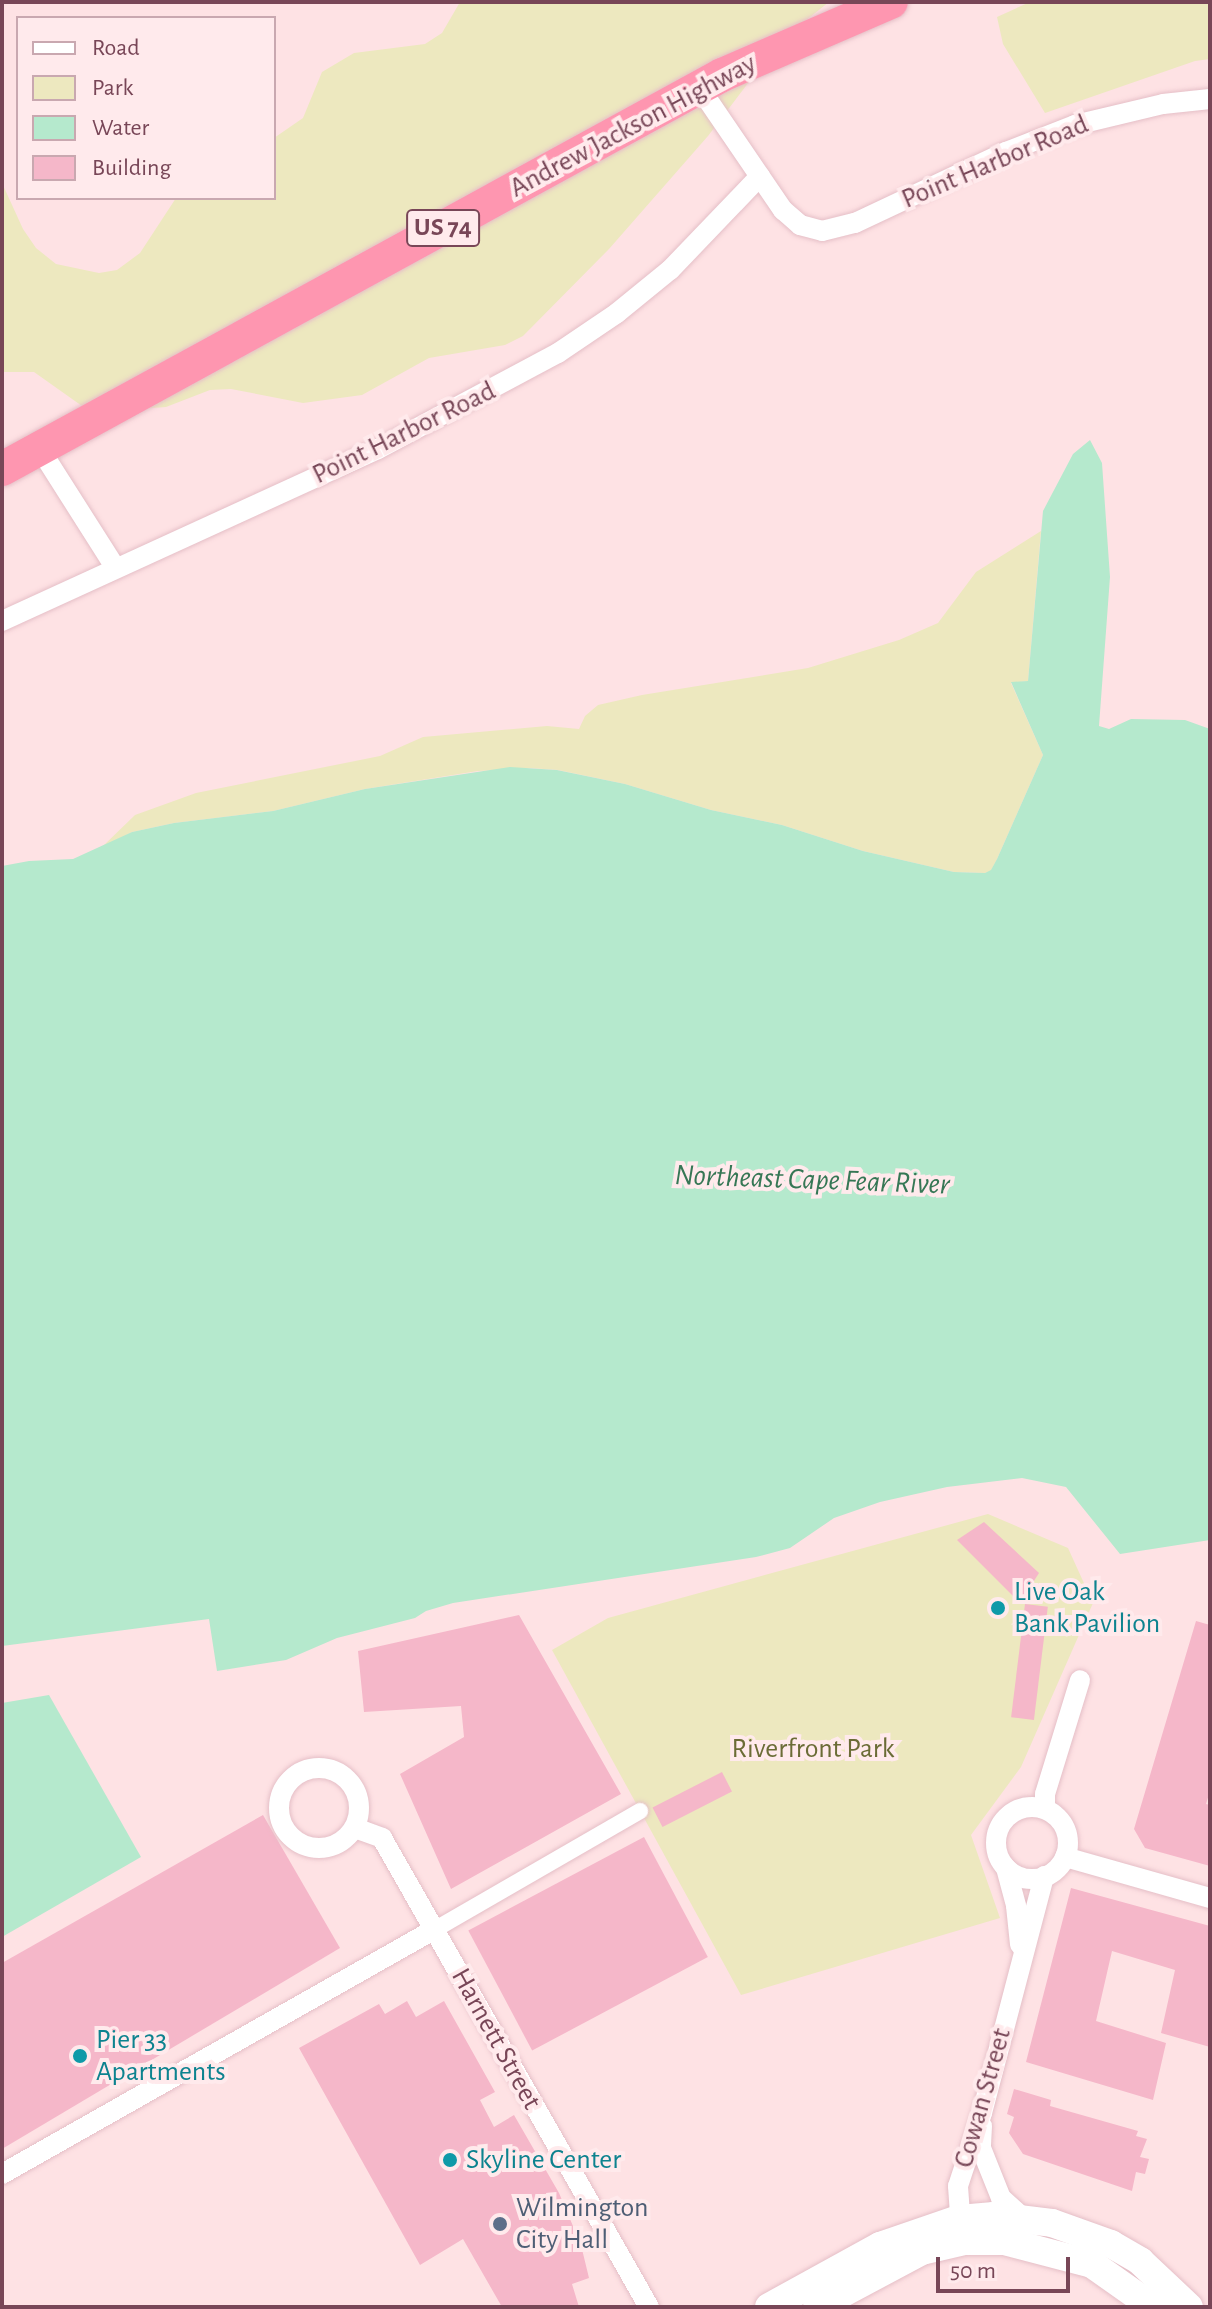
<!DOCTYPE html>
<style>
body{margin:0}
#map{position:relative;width:1212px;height:2309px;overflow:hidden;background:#fee2e4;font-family:"Alegreya Sans",sans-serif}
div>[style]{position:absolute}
.green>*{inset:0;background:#ede8bf}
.water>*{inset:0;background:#b5e9cd}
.building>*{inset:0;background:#f5b7c9;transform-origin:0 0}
.roads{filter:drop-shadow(0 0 2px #e5bfc7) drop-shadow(0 0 2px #e5bfc7)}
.pedestrian>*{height:16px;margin:-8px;padding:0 8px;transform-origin:8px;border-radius:8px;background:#fff}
.minor>*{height:20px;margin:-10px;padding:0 10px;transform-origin:10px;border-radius:10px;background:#fff}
.minor>.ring{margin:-10px;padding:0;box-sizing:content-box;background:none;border:20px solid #fff;border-radius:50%}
.secondary>*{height:28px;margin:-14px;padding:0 14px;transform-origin:14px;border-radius:14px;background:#fff}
.trunk>*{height:34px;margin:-17px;padding:0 17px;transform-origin:17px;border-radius:17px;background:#fe96b0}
.dots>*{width:22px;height:22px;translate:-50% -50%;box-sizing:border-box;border:4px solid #ffeaec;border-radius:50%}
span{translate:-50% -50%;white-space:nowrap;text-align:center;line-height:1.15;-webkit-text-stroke:8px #ffeaec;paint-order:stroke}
.shield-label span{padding:2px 6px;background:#ffeaec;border:2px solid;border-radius:6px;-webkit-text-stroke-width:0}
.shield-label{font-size:26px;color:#784657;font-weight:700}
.street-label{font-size:28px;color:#784657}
.culture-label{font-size:28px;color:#0d838f}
.left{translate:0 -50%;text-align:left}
.park-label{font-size:28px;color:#6b6c36}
.service-label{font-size:28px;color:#4e5e75}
.water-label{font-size:30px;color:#367755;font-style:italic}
.frame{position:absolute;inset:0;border:4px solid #784657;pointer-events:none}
.legend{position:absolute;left:16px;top:16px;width:260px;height:184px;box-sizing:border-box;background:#ffeaec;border:2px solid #c9a8b0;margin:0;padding:10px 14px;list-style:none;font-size:24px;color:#784657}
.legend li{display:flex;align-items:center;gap:16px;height:40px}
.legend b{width:40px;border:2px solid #c9a8b0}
.scale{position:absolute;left:936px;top:2257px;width:134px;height:36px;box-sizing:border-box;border:4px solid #784657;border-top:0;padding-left:10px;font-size:24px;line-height:28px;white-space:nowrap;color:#784657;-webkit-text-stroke:6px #ffeaec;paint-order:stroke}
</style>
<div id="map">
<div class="green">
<i style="clip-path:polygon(460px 2px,829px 2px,780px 41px,708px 136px,609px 249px,523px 336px,505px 345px,429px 358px,362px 395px,303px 403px,231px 389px,210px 390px,166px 407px,109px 411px,82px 406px,34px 372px,2px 372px,2px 183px,23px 229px,36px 248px,56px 264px,99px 273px,117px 270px,140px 253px,176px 198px,274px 198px,274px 138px,303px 118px,322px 72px,354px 53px,425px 44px,442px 33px)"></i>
<i style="clip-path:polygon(1030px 2px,1210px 2px,1210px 59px,1195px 61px,1045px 113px,1003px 44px,997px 17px)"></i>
<i style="clip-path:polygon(1041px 531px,1028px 681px,1011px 683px,1043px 755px,997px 859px,991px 871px,985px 873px,954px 872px,863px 851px,782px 825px,711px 810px,625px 784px,558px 770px,530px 768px,478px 771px,365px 789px,273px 811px,174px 823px,132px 832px,101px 848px,135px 815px,196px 793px,380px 756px,423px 737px,547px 726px,579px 729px,585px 716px,598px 705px,642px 695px,808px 668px,899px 640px,938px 623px,976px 572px)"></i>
<i style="clip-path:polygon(988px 1514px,1068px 1548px,1093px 1603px,1021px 1767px,971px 1835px,1000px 1918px,741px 1995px,552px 1650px,608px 1618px)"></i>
</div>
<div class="water">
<i style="clip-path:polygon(1090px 440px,1102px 463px,1110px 577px,1099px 726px,1109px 729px,1131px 719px,1185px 720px,1210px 729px,1210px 1540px,1120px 1554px,1066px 1487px,1022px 1478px,947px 1487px,880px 1502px,834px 1518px,790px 1548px,756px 1557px,453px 1603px,426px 1611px,415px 1618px,337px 1638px,286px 1660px,217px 1671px,209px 1619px,2px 1646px,2px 866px,29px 861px,73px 859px,132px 832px,174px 823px,273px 811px,365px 789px,510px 767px,557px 770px,625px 784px,711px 810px,782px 825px,863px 851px,954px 872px,985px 873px,991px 870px,997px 859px,1043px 755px,1011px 682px,1028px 681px,1043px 511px,1073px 454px)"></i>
<i style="clip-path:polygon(49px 1695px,141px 1857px,2px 1937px,2px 1703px)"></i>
</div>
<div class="building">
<i style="clip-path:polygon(984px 1522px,1039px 1573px,1020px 1603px,957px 1540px)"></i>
<i style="left:1025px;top:1604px;width:23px;height:114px;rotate:7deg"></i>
<i style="clip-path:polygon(519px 1615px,621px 1794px,451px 1889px,400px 1774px,464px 1737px,461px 1706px,364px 1712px,358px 1651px)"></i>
<i style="clip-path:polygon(1196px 1621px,1210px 1625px,1210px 1791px,1206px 1804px,1210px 1805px,1210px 1866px,1145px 1848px,1134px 1829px)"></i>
<i style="left:722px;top:1772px;width:22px;height:78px;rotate:63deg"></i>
<i style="clip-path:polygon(263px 1815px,340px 1948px,2px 2149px,2px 1963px)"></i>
<i style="left:644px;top:1837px;width:136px;height:199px;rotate:62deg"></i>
<i style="clip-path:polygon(1071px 1888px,1210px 1926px,1210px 2047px,1161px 2033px,1175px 1970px,1112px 1951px,1096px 2021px,1166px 2043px,1153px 2100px,1026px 2062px)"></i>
<i style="clip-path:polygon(407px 2001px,416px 2017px,444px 2001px,495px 2092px,480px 2100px,494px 2127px,514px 2115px,559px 2193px,581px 2245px,589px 2278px,572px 2284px,579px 2307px,502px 2307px,463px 2239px,420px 2265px,299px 2048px,379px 2004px,385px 2014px)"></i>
<i style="clip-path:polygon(1014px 2089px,1051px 2100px,1050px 2106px,1138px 2131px,1136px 2136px,1147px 2139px,1140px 2157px,1149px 2159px,1145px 2174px,1136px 2172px,1132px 2191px,1023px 2154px,1009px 2133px,1014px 2117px,1007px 2114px)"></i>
</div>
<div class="roads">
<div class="pedestrian">
<i style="left:434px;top:1930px;width:238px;rotate:-30deg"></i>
</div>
<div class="minor">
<i style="left:699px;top:87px;width:149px;rotate:55.7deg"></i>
<i style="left:783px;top:210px;width:23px;rotate:41deg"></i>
<i style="left:800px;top:225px;width:23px;rotate:15deg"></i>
<i style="left:822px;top:231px;width:34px;rotate:-14deg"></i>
<i style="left:855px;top:223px;width:167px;rotate:-25.2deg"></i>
<i style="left:1006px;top:152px;width:74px;rotate:-21.4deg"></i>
<i style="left:1075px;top:125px;width:90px;rotate:-13.4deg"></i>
<i style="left:1163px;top:104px;width:47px;rotate:-6.1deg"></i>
<i style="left:40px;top:449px;width:140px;rotate:57.6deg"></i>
<i style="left:2px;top:621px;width:413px;rotate:-24.6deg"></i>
<i style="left:378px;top:449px;width:204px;rotate:-28.1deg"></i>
<i style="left:558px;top:353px;width:71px;rotate:-34.1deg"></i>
<i style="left:617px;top:313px;width:68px;rotate:-39.1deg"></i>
<i style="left:670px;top:270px;width:130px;rotate:-46.2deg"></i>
<i class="ring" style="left:279px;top:1768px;width:60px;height:60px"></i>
<i class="ring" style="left:996px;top:1807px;width:52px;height:52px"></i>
<i style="left:1045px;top:1809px;width:15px;rotate:-90deg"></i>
<i style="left:1045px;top:1794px;width:119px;rotate:-72.9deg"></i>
<i style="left:355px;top:1828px;width:29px;rotate:20deg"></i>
<i style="left:382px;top:1838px;width:540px;rotate:60.35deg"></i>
<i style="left:1065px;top:1857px;width:151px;rotate:15.8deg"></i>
<i style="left:1006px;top:1868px;width:39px;rotate:75deg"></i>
<i style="left:1016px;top:1906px;width:39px;rotate:84deg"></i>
<i style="left:982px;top:2126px;width:22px;rotate:93deg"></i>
<i style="left:981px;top:2148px;width:54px;rotate:68.2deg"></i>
<i style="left:1001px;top:2198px;width:28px;rotate:42deg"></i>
<i style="left:2px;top:2174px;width:496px;rotate:-29.5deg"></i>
<i style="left:961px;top:2229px;width:43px;rotate:-94deg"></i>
<i style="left:958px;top:2186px;width:77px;rotate:-71.8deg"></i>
<i style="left:982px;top:2113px;width:245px;rotate:-75.3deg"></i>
</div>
<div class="secondary">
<i style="left:769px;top:2307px;width:127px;rotate:-28.8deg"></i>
<i style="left:880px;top:2246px;width:83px;rotate:-18.9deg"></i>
<i style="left:959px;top:2219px;width:35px;rotate:-5deg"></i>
<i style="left:994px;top:2216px;width:58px;rotate:6.9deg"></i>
<i style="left:1052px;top:2223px;width:63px;rotate:19.6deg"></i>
<i style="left:1111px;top:2244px;width:34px;rotate:30deg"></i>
<i style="left:1140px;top:2261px;width:67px;rotate:43.2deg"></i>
<i style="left:817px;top:2307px;width:119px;rotate:-28.1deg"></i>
<i style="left:922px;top:2251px;width:43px;rotate:-13.4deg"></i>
<i style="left:964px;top:2241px;width:40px"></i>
<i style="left:1004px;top:2241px;width:91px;rotate:14.6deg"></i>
<i style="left:1092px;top:2264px;width:75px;rotate:35.2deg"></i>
</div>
<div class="trunk">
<i style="left:2px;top:469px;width:821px;rotate:-28.69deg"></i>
<i style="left:722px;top:75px;width:184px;rotate:-23.4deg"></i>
</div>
</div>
<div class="dots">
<i style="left:998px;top:1608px;background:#0f9aa8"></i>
<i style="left:80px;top:2056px;background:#0f9aa8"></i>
<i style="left:450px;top:2160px;background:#0f9aa8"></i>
<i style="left:500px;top:2224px;background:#5c6f8a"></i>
</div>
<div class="shield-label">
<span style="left:443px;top:228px">US 74</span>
</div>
<div class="street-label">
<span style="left:633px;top:126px;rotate:-28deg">Andrew Jackson Highway</span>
<span style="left:995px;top:162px;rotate:-23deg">Point Harbor Road</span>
<span style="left:404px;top:433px;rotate:-26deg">Point Harbor Road</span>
<span style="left:496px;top:2039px;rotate:61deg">Harnett Street</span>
<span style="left:983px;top:2098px;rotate:-74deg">Cowan Street</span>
</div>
<div class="culture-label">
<span class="left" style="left:1014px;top:1608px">Live Oak<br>Bank Pavilion</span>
<span class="left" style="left:96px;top:2056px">Pier 33<br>Apartments</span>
<span class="left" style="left:466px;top:2160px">Skyline Center</span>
</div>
<div class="park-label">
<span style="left:813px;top:1749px">Riverfront Park</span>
</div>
<div class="service-label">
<span class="left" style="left:516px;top:2224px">Wilmington<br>City Hall</span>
</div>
<div class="water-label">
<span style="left:812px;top:1180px;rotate:2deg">Northeast Cape Fear River</span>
</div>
<div class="frame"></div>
<ul class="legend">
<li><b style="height:10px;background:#fff"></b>Road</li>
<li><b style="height:22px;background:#ede8bf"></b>Park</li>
<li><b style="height:22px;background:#b5e9cd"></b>Water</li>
<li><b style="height:22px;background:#f5b7c9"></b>Building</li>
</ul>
<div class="scale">50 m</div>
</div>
